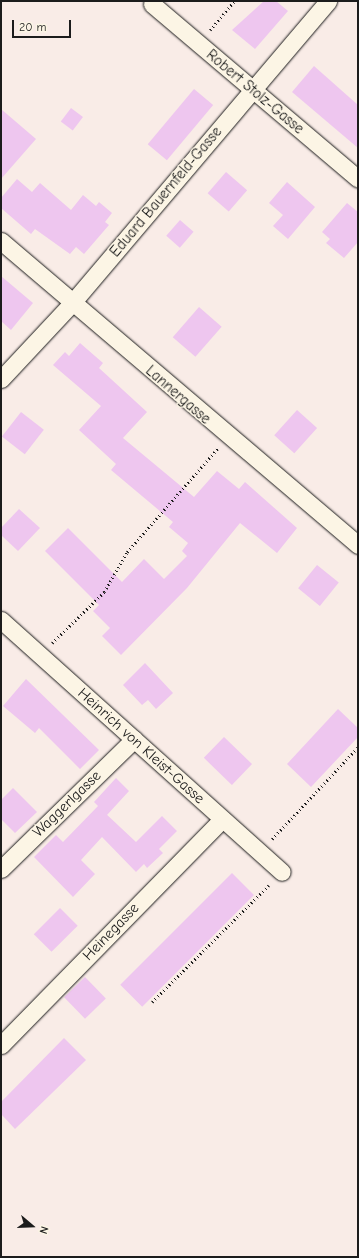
<!DOCTYPE html>
<style>
body{margin:0}
#map{position:relative;width:359px;height:1258px;overflow:hidden;background:#f9ece7;font-family:"Comic Neue",sans-serif}
div>[style]{position:absolute}
.building>*{inset:0;background:#eec6ef;transform-origin:0 0}
.path>*{height:2.5px;margin-top:-1.25px;transform-origin:0;background:repeating-linear-gradient(90deg,#1c1c1c 0 1px,transparent 0 4px)}
.roads{filter:drop-shadow(0 0 1px #1c1c1c) drop-shadow(0 0 1px #1c1c1c)}
.minor>*{height:17px;margin:-8.5px;padding:0 8.5px;transform-origin:8.5px;border-radius:8.5px;background:#fcf5e5}
span{translate:-50% -50%;white-space:nowrap;text-align:center;line-height:1.15;-webkit-text-stroke:3px #fcf5e5;paint-order:stroke}
.street-label{font-size:15px;color:#1c1c1c}
.frame{position:absolute;inset:0;border:2px solid #1c1c1c;pointer-events:none}
.north{position:absolute;left:12px;top:1206px;width:40px;height:40px;-webkit-text-stroke:3px #fcf5e5;paint-order:stroke;rotate:109deg;font-size:11px;font-weight:700;line-height:16px;text-align:center;color:#1c1c1c}
.north::after{content:'';display:block;margin:auto;width:14px;height:18px;background:#1c1c1c;clip-path:polygon(50% 0,100% 100%,50% 72%,0 100%)}
.scale{position:absolute;left:12px;top:20px;width:59px;height:18px;box-sizing:border-box;border:2px solid #1c1c1c;border-top:0;padding-left:5px;font-size:12px;line-height:14px;white-space:nowrap;color:#1c1c1c;-webkit-text-stroke:3px #fcf5e5;paint-order:stroke}
</style>
<div id="map">
<div class="building">
<i style="clip-path:polygon(264px 1px,276px 1px,288px 11px,255px 49px,232px 30px)"></i>
<i style="clip-path:polygon(314px 66px,358px 105px,358px 148px,292px 92px)"></i>
<i style="left:194px;top:89px;width:25px;height:72px;rotate:40deg"></i>
<i style="left:71px;top:108px;width:15px;height:17px;rotate:37deg"></i>
<i style="clip-path:polygon(1px 109px,36px 139px,1px 179px)"></i>
<i style="left:226px;top:172px;width:28px;height:28px;rotate:41deg"></i>
<i style="clip-path:polygon(17px 179px,32px 192px,40px 183px,71px 210px,83px 195px,96px 206px,99px 202px,112px 213px,105px 222px,109px 225px,84px 254px,76px 247px,70px 254px,35px 229px,31px 234px,1px 208px,1px 198px)"></i>
<i style="clip-path:polygon(287px 182px,315px 207px,288px 239px,273px 226px,283px 215px,269px 203px)"></i>
<i style="clip-path:polygon(347px 203px,358px 212px,358px 242px,344px 258px,326px 243px,330px 239px,322px 232px)"></i>
<i style="left:180px;top:220px;width:18px;height:21px;rotate:41deg"></i>
<i style="clip-path:polygon(1px 276px,33px 303px,11px 330px,1px 321px)"></i>
<i style="left:199px;top:307px;width:30px;height:40px;rotate:41deg"></i>
<i style="clip-path:polygon(80px 343px,103px 363px,99px 368px,147px 412px,123px 438px,194px 497px,217px 471px,239px 489px,245px 482px,297px 528px,277px 553px,240px 523px,187px 588px,121px 655px,102px 636px,110px 628px,93px 611px,99px 605px,45px 551px,68px 528px,122px 582px,144px 559px,164px 579px,187px 556px,182px 551px,188px 543px,169px 527px,173px 522px,111px 470px,116px 464px,79px 430px,101px 406px,53px 365px,65px 352px,69px 356px)"></i>
<i style="left:297px;top:410px;width:27px;height:34px;rotate:42deg"></i>
<i style="left:21px;top:412px;width:29px;height:31px;rotate:38deg"></i>
<i style="clip-path:polygon(19px 509px,40px 528px,18px 551px,1px 535px,1px 528px)"></i>
<i style="left:317px;top:565px;width:28px;height:30px;rotate:39deg"></i>
<i style="clip-path:polygon(145px 663px,173px 693px,156px 709px,148px 700px,142px 705px,123px 685px)"></i>
<i style="clip-path:polygon(26px 679px,99px 750px,80px 769px,39px 728px,35px 733px,3px 706px)"></i>
<i style="clip-path:polygon(338px 709px,358px 728px,358px 737px,311px 787px,287px 764px)"></i>
<i style="left:224px;top:737px;width:39px;height:29px;rotate:44deg"></i>
<i style="clip-path:polygon(116px 778px,129px 791px,107px 815px,104px 812px,136px 842px,162px 816px,177px 831px,159px 849px,163px 853px,147px 868px,144px 864px,136px 872px,102px 837px,81px 860px,95px 874px,73px 897px,34px 857px,56px 835px,63px 842px,98px 806px,94px 802px)"></i>
<i style="clip-path:polygon(13px 788px,37px 812px,15px 833px,1px 819px,1px 800px)"></i>
<i style="left:232px;top:873px;width:31px;height:158px;rotate:45deg"></i>
<i style="left:60px;top:908px;width:25px;height:37px;rotate:45deg"></i>
<i style="left:85px;top:977px;width:30px;height:29px;rotate:46deg"></i>
<i style="clip-path:polygon(64px 1038px,86px 1060px,15px 1129px,1px 1114px,1px 1102px)"></i>
</div>
<div class="path">
<i style="left:210px;top:30px;width:38px;rotate:-50deg"></i>
<i style="left:52px;top:643px;width:73px;rotate:-44.4deg"></i>
<i style="left:104px;top:592px;width:46px;rotate:-60.1deg"></i>
<i style="left:127px;top:552px;width:138px;rotate:-48.8deg"></i>
<i style="left:272px;top:839px;width:126px;rotate:-46.9deg"></i>
<i style="left:152px;top:1002px;width:165px;rotate:-45deg"></i>
</div>
<div class="roads">
<div class="minor">
<i style="left:152px;top:4px;width:270px;rotate:40.3deg"></i>
<i style="left:1px;top:241px;width:469px;rotate:40.4deg"></i>
<i style="left:1px;top:379px;width:104px;rotate:-46.9deg"></i>
<i style="left:72px;top:303px;width:396px;rotate:-49.7deg"></i>
<i style="left:1px;top:620px;width:377px;rotate:41.9deg"></i>
<i style="left:1px;top:869px;width:186px;rotate:-44.3deg"></i>
<i style="left:1px;top:1045px;width:316px;rotate:-45.6deg"></i>
</div>
</div>
<div class="street-label">
<span style="left:255px;top:92px;rotate:40deg">Robert Stolz-Gasse</span>
<span style="left:166px;top:192px;rotate:-50deg">Eduard Bauernfeld-Gasse</span>
<span style="left:178px;top:395px;rotate:41deg">Lannergasse</span>
<span style="left:141px;top:746px;rotate:42deg">Heinrich von Kleist-Gasse</span>
<span style="left:67px;top:804px;rotate:-44deg">Waggerlgasse</span>
<span style="left:111px;top:932px;rotate:-46deg">Heinegasse</span>
</div>
<div class="frame"></div>
<div class="north">N</div>
<div class="scale">20 m</div>
</div>
